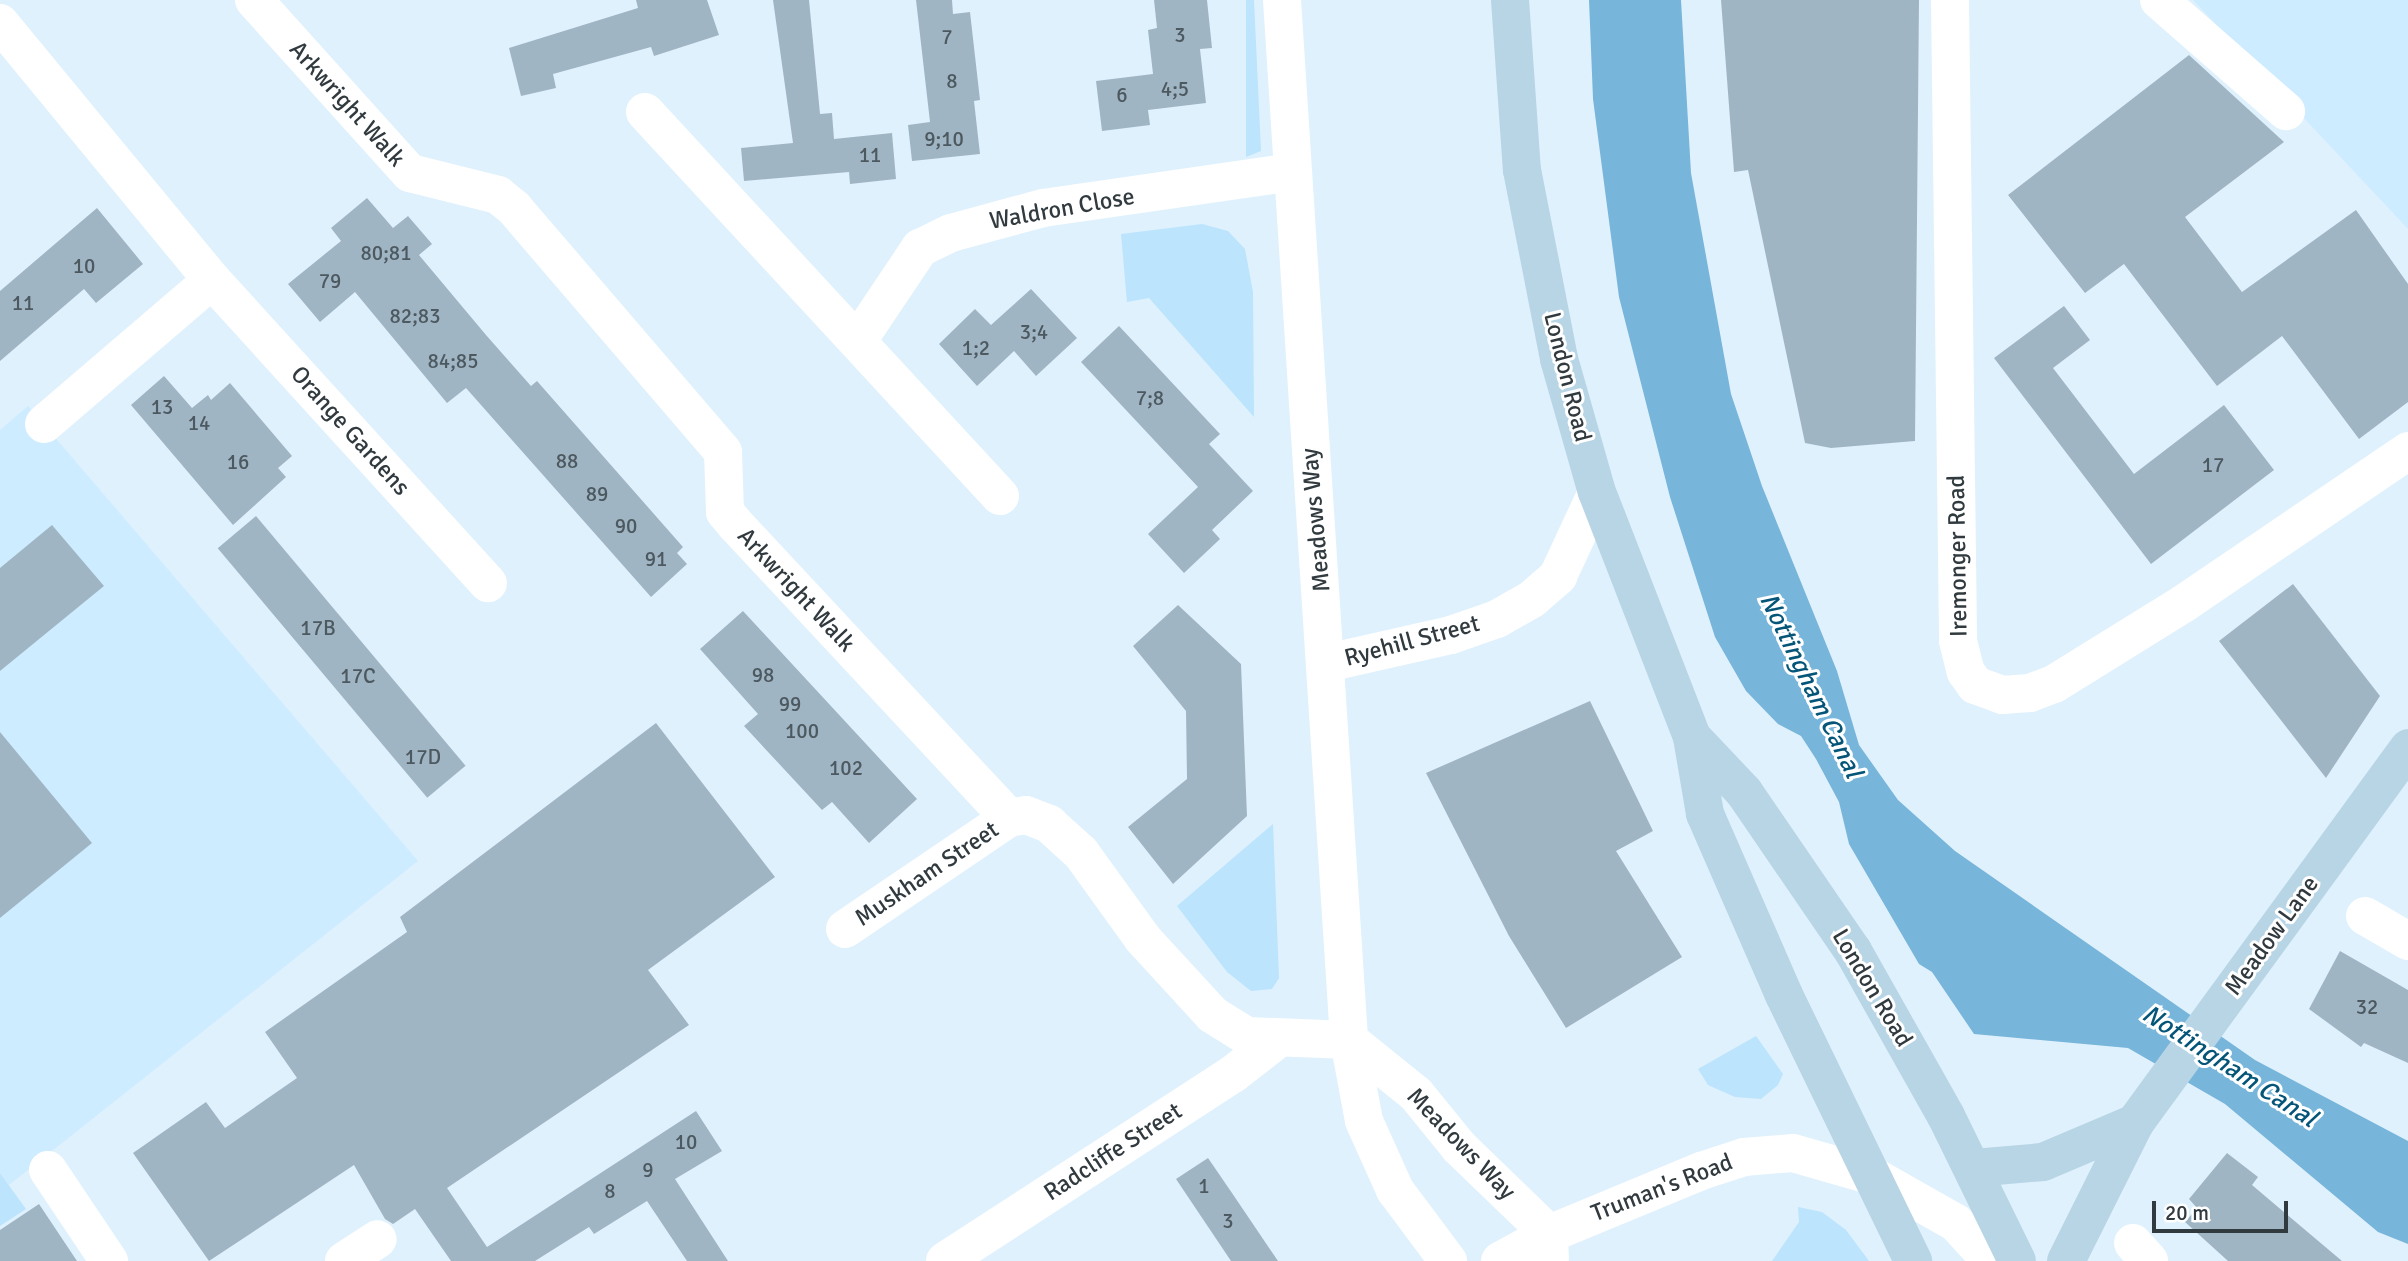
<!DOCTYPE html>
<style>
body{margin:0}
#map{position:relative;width:2408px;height:1261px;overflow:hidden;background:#dff1fd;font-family:Signika,sans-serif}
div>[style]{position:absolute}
.built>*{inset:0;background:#ceecff}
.green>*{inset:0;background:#bce4fd}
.water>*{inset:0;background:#78b5da}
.building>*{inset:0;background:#a0b5c3;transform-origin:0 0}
.minor>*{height:38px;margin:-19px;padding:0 19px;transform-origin:19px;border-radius:19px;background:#fff}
.major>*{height:38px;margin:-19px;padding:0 19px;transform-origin:19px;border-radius:19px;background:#b8d5e6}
span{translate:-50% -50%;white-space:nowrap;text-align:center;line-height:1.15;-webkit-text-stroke:6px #fff;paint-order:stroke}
.number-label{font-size:21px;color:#4d5960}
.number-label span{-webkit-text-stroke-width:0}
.street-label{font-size:24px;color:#313a3f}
.water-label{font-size:26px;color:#045578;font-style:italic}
.scale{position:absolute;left:2152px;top:1201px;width:136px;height:32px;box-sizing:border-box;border:4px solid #313a3f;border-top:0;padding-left:9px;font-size:21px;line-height:24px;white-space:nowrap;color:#313a3f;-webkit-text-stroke:5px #fff;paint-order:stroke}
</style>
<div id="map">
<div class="built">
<i style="clip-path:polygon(2193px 0,2408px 0,2408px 229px)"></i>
<i style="clip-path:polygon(28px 406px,418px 861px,9px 1185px,0 1173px,0 430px)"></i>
</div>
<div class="green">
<i style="clip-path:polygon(1246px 0,1254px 0,1261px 151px,1246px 157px)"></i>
<i style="clip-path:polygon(1202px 224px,1228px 231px,1245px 249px,1253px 292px,1254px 417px,1149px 298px,1127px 302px,1121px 234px)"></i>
<i style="clip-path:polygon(1273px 824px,1279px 978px,1272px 989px,1251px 991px,1227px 972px,1177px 906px)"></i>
<i style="clip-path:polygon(1756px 1036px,1783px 1074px,1778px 1085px,1761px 1099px,1735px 1097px,1708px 1085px,1698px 1069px)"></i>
<i style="clip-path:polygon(0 1173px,26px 1209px,0 1226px)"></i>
<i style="clip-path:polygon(1798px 1207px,1822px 1212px,1846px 1230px,1869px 1261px,1772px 1261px,1799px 1222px)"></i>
</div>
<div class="water">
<i style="clip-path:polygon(1589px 0,1681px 0,1691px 173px,1731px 394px,1762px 486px,1837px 671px,1859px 745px,1898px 800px,1955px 851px,2255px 1060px,2408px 1141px,2408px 1244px,2378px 1232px,2225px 1104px,2128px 1048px,1974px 1034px,1932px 972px,1919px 964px,1849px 844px,1839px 802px,1816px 759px,1801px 736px,1778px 724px,1746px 691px,1715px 637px,1670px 497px,1619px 297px,1593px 99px)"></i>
</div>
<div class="building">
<i style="clip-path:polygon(636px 0,707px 0,719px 35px,654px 56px,651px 47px,553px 74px,556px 88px,521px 96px,509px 48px,638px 8px)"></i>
<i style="clip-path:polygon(773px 0,809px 0,820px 114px,832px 113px,834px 139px,892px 133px,896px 179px,850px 184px,849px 172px,744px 181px,741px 148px,793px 143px)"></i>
<i style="clip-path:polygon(916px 0,952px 0,953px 14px,970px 12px,980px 100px,974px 101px,980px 154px,912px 161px,908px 125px,930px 122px)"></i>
<i style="clip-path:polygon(1154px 0,1207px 0,1212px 48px,1200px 49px,1206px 103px,1148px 110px,1150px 125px,1102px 131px,1096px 81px,1153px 74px,1148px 30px,1157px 28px)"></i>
<i style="clip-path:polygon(1721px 0,1919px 0,1915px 441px,1831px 448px,1805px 443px,1748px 170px,1734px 172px)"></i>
<i style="clip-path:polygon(2189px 55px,2284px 142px,2185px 217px,2242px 292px,2356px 210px,2408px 284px,2408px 402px,2359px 439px,2282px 336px,2217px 386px,2124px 264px,2085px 293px,2008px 195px)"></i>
<i style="clip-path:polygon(367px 198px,393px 228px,408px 216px,432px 244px,419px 255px,486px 335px,531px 386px,537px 381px,683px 547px,677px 553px,687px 564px,651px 597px,466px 388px,447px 403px,355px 292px,320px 322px,288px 284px,341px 241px,331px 228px)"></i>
<i style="clip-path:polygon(97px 208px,143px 264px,96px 303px,84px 289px,0 361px,0 291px)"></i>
<i style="clip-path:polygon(1031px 289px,1077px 338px,1036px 376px,1014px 351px,977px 386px,939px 344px,975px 309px,991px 325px)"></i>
<i style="clip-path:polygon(2064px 306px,2090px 340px,2053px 368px,2134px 474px,2224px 405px,2274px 470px,2151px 564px,1994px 358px)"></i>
<i style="clip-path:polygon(1119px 326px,1220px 434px,1209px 444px,1253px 491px,1212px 530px,1220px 539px,1184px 573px,1148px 534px,1198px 487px,1081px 362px)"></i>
<i style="clip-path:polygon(164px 376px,192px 408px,208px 395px,211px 400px,230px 383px,292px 456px,278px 468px,286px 477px,233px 525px,131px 405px)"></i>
<i style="left:256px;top:516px;width:326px;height:50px;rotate:50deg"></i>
<i style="clip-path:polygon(52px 525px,104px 586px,0 671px,0 568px)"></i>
<i style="clip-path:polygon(2293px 584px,2380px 696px,2326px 778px,2219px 641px)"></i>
<i style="clip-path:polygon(1178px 605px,1241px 664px,1247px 816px,1173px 884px,1128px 827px,1187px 779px,1186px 711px,1133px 646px)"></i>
<i style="clip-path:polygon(743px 611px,917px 799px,869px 843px,832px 802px,822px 810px,744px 726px,758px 714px,700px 649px)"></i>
<i style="clip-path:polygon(1590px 701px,1653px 831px,1616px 851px,1682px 957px,1566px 1028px,1509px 936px,1426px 773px)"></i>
<i style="clip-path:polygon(656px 723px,775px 877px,648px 970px,689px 1025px,447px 1188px,487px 1247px,696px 1111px,722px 1151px,675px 1179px,728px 1261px,687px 1261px,647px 1201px,594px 1234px,589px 1227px,535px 1261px,451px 1261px,415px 1209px,393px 1224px,385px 1219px,354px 1165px,209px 1261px,133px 1153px,206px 1102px,225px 1128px,297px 1078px,265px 1032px,407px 932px,400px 917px)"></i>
<i style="clip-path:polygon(0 732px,92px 843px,0 918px)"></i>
<i style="clip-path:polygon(2340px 951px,2408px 990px,2408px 1063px,2364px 1043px,2361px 1047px,2309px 1009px)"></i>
<i style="clip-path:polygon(2227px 1153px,2258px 1177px,2252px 1185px,2342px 1261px,2228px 1261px,2185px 1222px,2197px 1208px,2189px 1199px)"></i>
<i style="clip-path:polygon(1208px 1158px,1232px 1193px,1278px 1261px,1231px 1261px,1176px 1179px)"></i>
<i style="clip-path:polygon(39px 1204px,77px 1261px,0 1261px,0 1230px)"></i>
</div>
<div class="minor">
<i style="left:254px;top:0;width:233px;rotate:48deg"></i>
<i style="left:410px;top:173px;width:91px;rotate:14deg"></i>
<i style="left:498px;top:195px;width:21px;rotate:39deg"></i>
<i style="left:514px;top:208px;width:321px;rotate:49.4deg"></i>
<i style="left:723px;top:452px;width:60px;rotate:88.1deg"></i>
<i style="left:725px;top:512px;width:16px;rotate:50deg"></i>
<i style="left:735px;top:524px;width:402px;rotate:47deg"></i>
<i style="left:1282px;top:0;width:1042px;rotate:86.31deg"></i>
<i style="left:1349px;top:1040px;width:82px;rotate:79.5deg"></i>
<i style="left:1364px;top:1121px;width:76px;rotate:65.8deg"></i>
<i style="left:1395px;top:1190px;width:89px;rotate:53.3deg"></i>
<i style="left:1950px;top:0;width:641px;rotate:89.28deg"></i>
<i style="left:1958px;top:641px;width:32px;rotate:76deg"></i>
<i style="left:1966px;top:672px;width:16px;rotate:55deg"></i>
<i style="left:1975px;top:685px;width:29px;rotate:20deg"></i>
<i style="left:2002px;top:695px;width:28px;rotate:-4deg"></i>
<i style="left:2030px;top:693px;width:26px;rotate:-21deg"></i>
<i style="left:2054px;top:684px;width:152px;rotate:-31.8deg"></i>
<i style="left:2183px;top:604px;width:272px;rotate:-34.2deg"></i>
<i style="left:2159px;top:0;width:169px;rotate:41.2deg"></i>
<i style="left:0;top:23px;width:333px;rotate:50.5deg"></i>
<i style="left:212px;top:280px;width:410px;rotate:47.7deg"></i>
<i style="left:645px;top:112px;width:523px;rotate:47.25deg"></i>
<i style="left:859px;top:339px;width:110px;rotate:-56.2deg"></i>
<i style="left:920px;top:248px;width:34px;rotate:-26deg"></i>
<i style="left:951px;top:233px;width:95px;rotate:-15.2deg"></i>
<i style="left:1043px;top:208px;width:252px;rotate:-8.2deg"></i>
<i style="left:44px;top:424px;width:221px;rotate:-40.6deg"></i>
<i style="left:1327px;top:663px;width:127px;rotate:-12.7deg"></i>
<i style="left:1451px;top:635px;width:49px;rotate:-19.2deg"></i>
<i style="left:1497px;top:619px;width:40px;rotate:-29.7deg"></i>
<i style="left:1532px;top:599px;width:35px;rotate:-41deg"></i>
<i style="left:1558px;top:576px;width:93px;rotate:-65.1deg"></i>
<i style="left:2365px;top:916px;width:50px;rotate:30.2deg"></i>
<i style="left:845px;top:929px;width:198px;rotate:-34.1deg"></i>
<i style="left:1009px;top:818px;width:17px;rotate:-10deg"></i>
<i style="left:1026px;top:815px;width:25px;rotate:21deg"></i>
<i style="left:1049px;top:824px;width:43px;rotate:42.2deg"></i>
<i style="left:1081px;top:853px;width:106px;rotate:54.2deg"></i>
<i style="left:1143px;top:939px;width:103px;rotate:47.4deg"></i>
<i style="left:1213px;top:1015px;width:40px;rotate:32deg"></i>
<i style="left:1247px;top:1036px;width:102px;rotate:2.2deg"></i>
<i style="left:1349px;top:1040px;width:86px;rotate:38.9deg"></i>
<i style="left:1416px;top:1094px;width:68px;rotate:50.9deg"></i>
<i style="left:1459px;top:1147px;width:125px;rotate:44deg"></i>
<i style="left:1549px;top:1234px;width:24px;rotate:88deg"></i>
<i style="left:48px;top:1170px;width:110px;rotate:56.2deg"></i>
<i style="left:2133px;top:1243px;width:24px;rotate:48deg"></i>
<i style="left:344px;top:1261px;width:40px;rotate:-32.9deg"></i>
<i style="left:945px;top:1261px;width:343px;rotate:-33deg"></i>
<i style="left:1233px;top:1074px;width:57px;rotate:-37.9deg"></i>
<i style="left:1500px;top:1261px;width:56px;rotate:-28.9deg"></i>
<i style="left:1549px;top:1234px;width:165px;rotate:-22.5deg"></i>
<i style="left:1701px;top:1171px;width:45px;rotate:-18deg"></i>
<i style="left:1744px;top:1157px;width:49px;rotate:-4.7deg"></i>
<i style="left:1793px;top:1153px;width:83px;rotate:16deg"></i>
<i style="left:1873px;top:1176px;width:95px;rotate:29.5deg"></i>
<i style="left:1956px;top:1223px;width:52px;rotate:47.4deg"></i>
</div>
<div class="major">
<i style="left:1510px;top:0;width:170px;rotate:86deg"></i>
<i style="left:1522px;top:170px;width:193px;rotate:78.9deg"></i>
<i style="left:1559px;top:359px;width:138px;rotate:74.1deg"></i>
<i style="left:1597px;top:492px;width:263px;rotate:68.8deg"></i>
<i style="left:1692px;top:737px;width:78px;rotate:80.4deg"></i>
<i style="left:1705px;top:814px;width:197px;rotate:66.4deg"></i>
<i style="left:1784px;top:995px;width:296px;rotate:64.1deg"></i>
<i style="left:1692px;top:737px;width:76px;rotate:46.6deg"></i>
<i style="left:1744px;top:792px;width:193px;rotate:55.6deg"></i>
<i style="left:1853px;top:951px;width:189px;rotate:60.6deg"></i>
<i style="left:1946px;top:1116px;width:161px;rotate:63.9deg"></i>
<i style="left:1974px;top:1168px;width:69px;rotate:-5deg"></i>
<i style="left:2043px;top:1162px;width:100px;rotate:-23deg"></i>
<i style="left:2066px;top:1261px;width:154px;rotate:-63.4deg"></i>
<i style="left:2135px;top:1123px;width:464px;rotate:-53.9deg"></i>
</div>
<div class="number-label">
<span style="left:1180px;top:35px">3</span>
<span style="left:947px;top:37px">7</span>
<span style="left:952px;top:81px">8</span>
<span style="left:1175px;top:89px">4;5</span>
<span style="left:1122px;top:95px">6</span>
<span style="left:944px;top:139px">9;10</span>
<span style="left:870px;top:155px">11</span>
<span style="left:386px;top:253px">80;81</span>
<span style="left:84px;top:266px">10</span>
<span style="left:330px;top:281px">79</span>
<span style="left:23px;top:303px">11</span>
<span style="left:415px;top:316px">82;83</span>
<span style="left:1034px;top:332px">3;4</span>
<span style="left:976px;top:348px">1;2</span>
<span style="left:453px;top:361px">84;85</span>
<span style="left:1150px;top:398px">7;8</span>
<span style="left:162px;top:407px">13</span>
<span style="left:199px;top:423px">14</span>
<span style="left:567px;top:461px">88</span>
<span style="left:238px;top:462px">16</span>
<span style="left:2213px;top:465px">17</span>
<span style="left:597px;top:494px">89</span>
<span style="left:626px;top:526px">90</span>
<span style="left:656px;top:559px">91</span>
<span style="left:318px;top:628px">17B</span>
<span style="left:763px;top:675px">98</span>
<span style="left:358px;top:676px">17C</span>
<span style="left:790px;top:704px">99</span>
<span style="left:802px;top:731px">100</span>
<span style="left:423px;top:757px">17D</span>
<span style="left:846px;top:768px">102</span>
<span style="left:2367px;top:1007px">32</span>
<span style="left:686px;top:1142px">10</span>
<span style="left:648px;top:1170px">9</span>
<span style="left:1204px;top:1186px">1</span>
<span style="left:610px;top:1191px">8</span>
<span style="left:1228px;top:1221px">3</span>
</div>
<div class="street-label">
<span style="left:347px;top:104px;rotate:48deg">Arkwright Walk</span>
<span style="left:1062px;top:209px;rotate:-10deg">Waldron Close</span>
<span style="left:1567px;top:377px;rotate:76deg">London Road</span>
<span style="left:350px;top:431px;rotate:48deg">Orange Gardens</span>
<span style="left:1316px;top:520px;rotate:-95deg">Meadows Way</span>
<span style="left:1958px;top:556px;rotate:-91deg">Iremonger Road</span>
<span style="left:796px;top:590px;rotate:47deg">Arkwright Walk</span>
<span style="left:1412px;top:641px;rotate:-15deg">Ryehill Street</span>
<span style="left:927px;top:874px;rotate:-34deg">Muskham Street</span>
<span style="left:2272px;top:936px;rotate:-54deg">Meadow Lane</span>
<span style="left:1872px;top:988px;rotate:59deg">London Road</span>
<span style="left:1461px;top:1144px;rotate:46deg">Meadows Way</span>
<span style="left:1113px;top:1152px;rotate:-33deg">Radcliffe Street</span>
<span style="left:1662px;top:1188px;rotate:-21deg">Truman's Road</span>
</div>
<div class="water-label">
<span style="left:1810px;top:686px;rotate:64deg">Nottingham Canal</span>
<span style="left:2229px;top:1067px;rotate:33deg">Nottingham Canal</span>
</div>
<div class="scale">20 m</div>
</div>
